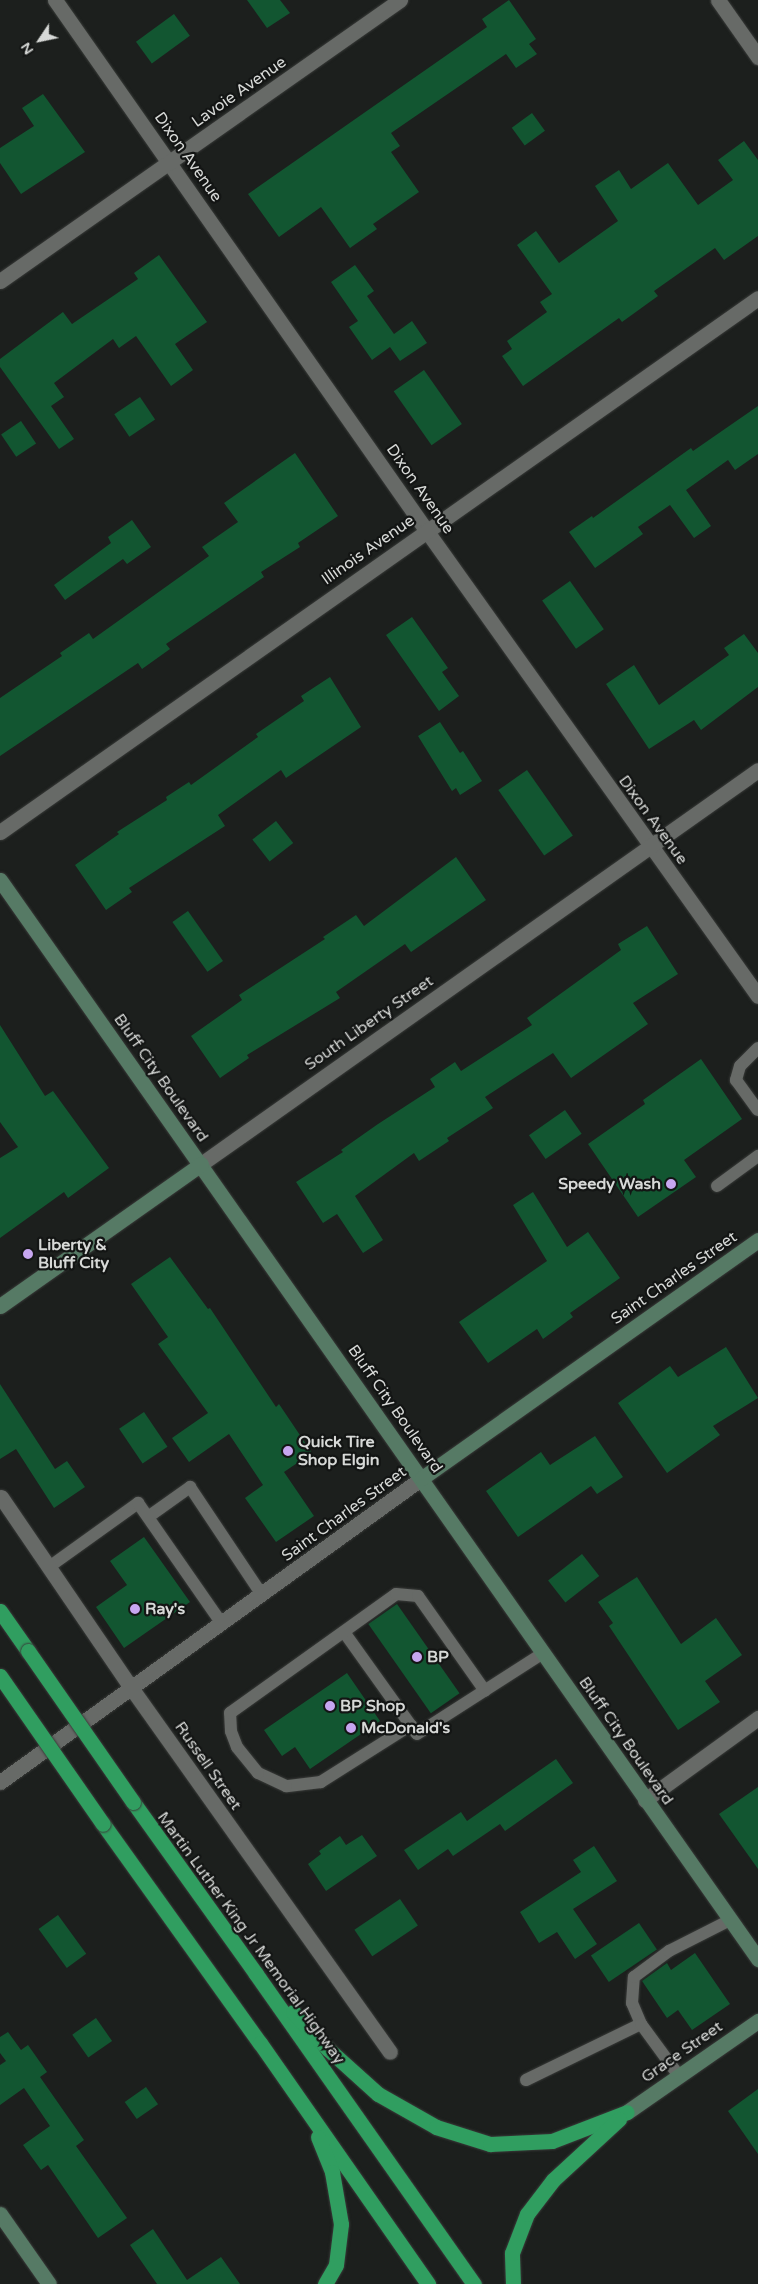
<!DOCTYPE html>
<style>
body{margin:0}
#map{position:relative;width:758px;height:2284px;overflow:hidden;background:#1c1f1d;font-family:"Varela Round",sans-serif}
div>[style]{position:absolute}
.building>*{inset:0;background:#125631;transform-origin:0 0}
.roads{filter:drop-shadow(0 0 1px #393b39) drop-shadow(0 0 1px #393b39)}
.lane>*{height:12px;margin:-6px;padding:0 6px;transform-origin:6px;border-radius:6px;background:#676a67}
.street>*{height:15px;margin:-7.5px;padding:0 7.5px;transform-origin:7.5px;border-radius:7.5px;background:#676a67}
.secondary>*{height:15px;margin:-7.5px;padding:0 7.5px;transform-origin:7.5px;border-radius:7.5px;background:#567a65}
.highway>*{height:15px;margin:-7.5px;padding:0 7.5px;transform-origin:7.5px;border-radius:7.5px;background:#309e60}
.bridges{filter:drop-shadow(0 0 1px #393b39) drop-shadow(0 0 1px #393b39)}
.highway-bridge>*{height:15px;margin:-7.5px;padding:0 7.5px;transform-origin:7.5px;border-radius:7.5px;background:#309e60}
.dots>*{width:14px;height:14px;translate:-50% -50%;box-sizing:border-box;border:2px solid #131514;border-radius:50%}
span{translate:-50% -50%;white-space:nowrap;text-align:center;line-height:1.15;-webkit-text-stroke:4.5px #131514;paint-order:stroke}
.street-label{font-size:16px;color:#d7d9d7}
.poi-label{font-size:16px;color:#d7d9d7;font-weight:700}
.right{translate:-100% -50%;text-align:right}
.left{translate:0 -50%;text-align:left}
.north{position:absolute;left:15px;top:15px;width:50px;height:50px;-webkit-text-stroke:4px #131514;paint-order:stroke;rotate:236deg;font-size:14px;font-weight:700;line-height:20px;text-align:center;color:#d7d9d7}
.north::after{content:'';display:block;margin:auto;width:18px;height:22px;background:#d7d9d7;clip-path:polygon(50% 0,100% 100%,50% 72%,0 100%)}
</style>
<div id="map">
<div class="building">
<i style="clip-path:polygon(247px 0,280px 0,290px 13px,267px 28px)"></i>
<i style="clip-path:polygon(509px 0,536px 39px,529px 44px,537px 54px,516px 68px,506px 54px,391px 133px,400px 146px,391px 152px,419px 192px,373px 224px,377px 229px,350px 248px,321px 207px,279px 237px,248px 194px,487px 27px,482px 19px)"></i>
<i style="left:174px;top:14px;width:27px;height:47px;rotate:54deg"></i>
<i style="clip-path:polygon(43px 94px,85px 152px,21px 194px,0 163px,0 148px,34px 126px,22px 108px)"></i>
<i style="left:532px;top:113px;width:22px;height:25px;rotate:54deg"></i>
<i style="clip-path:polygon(744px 141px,758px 160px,758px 236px,724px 260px,715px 248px,654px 291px,658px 296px,622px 322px,619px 318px,523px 386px,502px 356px,512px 349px,507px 341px,547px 312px,540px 302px,552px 294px,517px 245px,536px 231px,559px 263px,618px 221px,595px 186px,619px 170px,631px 189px,668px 163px,698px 205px,733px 180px,718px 160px)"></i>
<i style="clip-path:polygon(159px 255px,207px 322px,175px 344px,193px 370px,171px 386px,136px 336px,119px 348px,113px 339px,54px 383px,64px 397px,51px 406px,74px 439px,59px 449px,0 367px,0 359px,63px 312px,72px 324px,138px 279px,134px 273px)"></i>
<i style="clip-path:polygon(355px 265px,374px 291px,367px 296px,394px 334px,412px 321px,427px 343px,400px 361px,390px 347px,372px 360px,349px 327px,358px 321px,331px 282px)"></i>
<i style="left:424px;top:370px;width:66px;height:37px;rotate:55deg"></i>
<i style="left:140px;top:397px;width:27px;height:31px;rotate:56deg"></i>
<i style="clip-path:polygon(758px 406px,758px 454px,735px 470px,728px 460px,686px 490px,711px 526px,694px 538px,670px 505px,638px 527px,643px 534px,595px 568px,569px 532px,592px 516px,593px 518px,691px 448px,693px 451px)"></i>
<i style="left:21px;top:421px;width:27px;height:24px;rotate:56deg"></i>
<i style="clip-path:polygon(295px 453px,338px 516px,298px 543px,300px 547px,261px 572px,264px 577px,166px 644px,170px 649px,142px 669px,138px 663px,0 756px,0 698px,62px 656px,60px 653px,89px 633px,93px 639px,209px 556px,202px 547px,238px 522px,224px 503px)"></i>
<i style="clip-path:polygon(132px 520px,151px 547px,127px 564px,123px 559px,65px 600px,54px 585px,111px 543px,108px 537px)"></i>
<i style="left:570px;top:581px;width:59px;height:34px;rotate:55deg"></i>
<i style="clip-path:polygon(412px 617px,448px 668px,442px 672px,459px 696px,439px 711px,386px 635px)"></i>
<i style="clip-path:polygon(744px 634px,758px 653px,758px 687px,701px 730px,694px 720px,649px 749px,606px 684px,634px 665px,659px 705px,729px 655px,724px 648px)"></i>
<i style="clip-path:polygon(330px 677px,361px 727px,286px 778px,281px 770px,218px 815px,225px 826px,129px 888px,132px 892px,106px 910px,75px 865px,119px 834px,117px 832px,167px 800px,166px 797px,189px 782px,191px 785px,258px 737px,256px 734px,304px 701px,301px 696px)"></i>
<i style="clip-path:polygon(440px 722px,460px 753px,463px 751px,482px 781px,460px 795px,456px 788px,452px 791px,418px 736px)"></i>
<i style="left:527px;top:770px;width:80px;height:35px;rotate:55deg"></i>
<i style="left:276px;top:821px;width:28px;height:30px;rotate:52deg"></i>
<i style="clip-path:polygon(456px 857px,486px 900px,411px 952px,405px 944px,336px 992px,340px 998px,247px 1055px,249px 1058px,220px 1078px,191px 1036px,242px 1000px,239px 995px,325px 939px,323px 937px,356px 915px,364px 926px)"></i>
<i style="left:188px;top:911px;width:61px;height:19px;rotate:55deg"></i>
<i style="clip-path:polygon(647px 926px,678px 974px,633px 1003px,648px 1024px,571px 1078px,553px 1053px,485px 1097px,493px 1108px,447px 1138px,449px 1141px,419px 1161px,414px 1153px,355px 1196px,383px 1240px,363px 1253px,337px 1214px,323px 1223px,296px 1182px,343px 1152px,341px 1150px,378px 1124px,435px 1087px,430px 1079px,455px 1062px,461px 1071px,532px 1025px,527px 1018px,621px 950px,618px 944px)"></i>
<i style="clip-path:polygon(0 1025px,45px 1096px,53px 1091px,109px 1168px,68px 1198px,64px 1192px,0 1238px,0 1158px,18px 1147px,0 1122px)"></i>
<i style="clip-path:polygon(701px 1059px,742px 1119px,684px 1160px,696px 1177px,638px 1217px,588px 1144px,645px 1104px,643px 1100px)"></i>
<i style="left:565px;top:1110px;width:29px;height:44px;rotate:55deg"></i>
<i style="clip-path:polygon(533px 1192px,567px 1247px,588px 1232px,620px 1278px,570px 1313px,573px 1317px,543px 1339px,537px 1329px,488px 1363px,459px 1322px,547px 1261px,513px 1205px)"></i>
<i style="clip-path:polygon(170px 1257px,208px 1309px,210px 1308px,276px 1407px,279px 1404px,312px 1453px,284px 1472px,314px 1516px,276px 1542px,245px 1498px,263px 1485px,229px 1434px,189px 1462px,172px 1438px,208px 1413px,158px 1344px,168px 1337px,131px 1284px)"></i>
<i style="clip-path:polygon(726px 1347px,758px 1398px,713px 1426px,720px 1435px,667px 1473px,618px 1403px,670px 1366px,678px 1377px)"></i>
<i style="clip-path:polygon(0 1384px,55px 1469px,67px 1461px,85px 1487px,54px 1508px,16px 1449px,0 1459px)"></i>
<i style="left:144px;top:1412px;width:42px;height:30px;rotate:56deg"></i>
<i style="clip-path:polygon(595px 1436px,623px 1477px,597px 1494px,591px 1486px,518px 1537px,486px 1491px,541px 1452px,550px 1465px)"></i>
<i style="clip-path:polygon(144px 1537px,190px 1602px,124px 1648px,96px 1607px,127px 1585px,110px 1561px)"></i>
<i style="left:582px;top:1554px;width:28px;height:43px;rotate:52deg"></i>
<i style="clip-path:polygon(637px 1577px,681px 1644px,716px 1618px,742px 1655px,705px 1681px,720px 1702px,678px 1730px,609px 1626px,613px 1623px,598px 1602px)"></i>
<i style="left:397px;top:1604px;width:109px;height:35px;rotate:55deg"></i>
<i style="clip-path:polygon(347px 1673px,380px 1721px,310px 1769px,295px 1747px,282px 1756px,264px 1730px)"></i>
<i style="clip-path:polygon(556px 1759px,573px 1783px,505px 1831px,500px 1824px,453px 1856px,448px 1849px,418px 1870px,404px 1850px,461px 1812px,467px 1821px)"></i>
<i style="clip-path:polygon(758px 1787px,758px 1869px,719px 1814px)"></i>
<i style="clip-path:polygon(362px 1835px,377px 1856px,326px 1891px,308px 1864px,321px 1854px,319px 1851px,340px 1836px,346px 1845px)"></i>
<i style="clip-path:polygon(594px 1846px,617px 1881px,573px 1909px,597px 1944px,575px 1959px,557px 1932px,539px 1943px,520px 1912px,581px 1872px,573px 1860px)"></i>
<i style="left:400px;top:1899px;width:32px;height:55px;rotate:56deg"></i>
<i style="left:58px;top:1915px;width:48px;height:24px;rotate:54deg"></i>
<i style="left:639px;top:1923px;width:32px;height:58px;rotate:56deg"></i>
<i style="clip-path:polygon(695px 1953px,730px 2004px,692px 2030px,678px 2010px,667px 2018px,642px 1981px,667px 1963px,671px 1970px)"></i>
<i style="left:96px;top:2018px;width:28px;height:29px;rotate:55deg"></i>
<i style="clip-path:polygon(8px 2032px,21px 2050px,28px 2045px,47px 2072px,40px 2077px,84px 2140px,76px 2146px,127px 2218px,98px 2238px,48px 2165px,41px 2170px,23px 2145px,50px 2126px,24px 2088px,0 2105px,0 2065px,6px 2061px,0 2053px,0 2037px)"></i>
<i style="left:146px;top:2087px;width:21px;height:26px;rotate:55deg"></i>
<i style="clip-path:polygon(758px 2089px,758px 2154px,728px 2111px)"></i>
<i style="clip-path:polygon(153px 2229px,187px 2280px,221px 2257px,240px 2284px,157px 2284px,130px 2245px)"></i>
</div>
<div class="roads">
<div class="lane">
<i style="left:758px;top:1048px;width:25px;rotate:135deg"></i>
<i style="left:740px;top:1066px;width:15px;rotate:106deg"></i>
<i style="left:736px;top:1080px;width:37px;rotate:54deg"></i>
<i style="left:717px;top:1186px;width:51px;rotate:-36.2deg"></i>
<i style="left:148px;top:1517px;width:52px;rotate:-35.5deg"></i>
<i style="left:190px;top:1487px;width:130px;rotate:56.3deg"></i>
<i style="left:49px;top:1567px;width:110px;rotate:-35.7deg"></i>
<i style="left:138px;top:1503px;width:147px;rotate:55.2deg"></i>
<i style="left:344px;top:1632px;width:125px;rotate:54.4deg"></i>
<i style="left:417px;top:1734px;width:150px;rotate:-32.7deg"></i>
<i style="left:411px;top:1725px;width:107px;rotate:147.7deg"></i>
<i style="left:321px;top:1782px;width:35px;rotate:173deg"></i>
<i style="left:286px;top:1786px;width:31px;rotate:-155deg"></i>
<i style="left:258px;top:1773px;width:33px;rotate:-129deg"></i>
<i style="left:237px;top:1747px;width:17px;rotate:-111deg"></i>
<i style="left:231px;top:1731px;width:18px;rotate:-93deg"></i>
<i style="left:230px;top:1713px;width:204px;rotate:-35.6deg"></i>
<i style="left:396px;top:1594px;width:22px;rotate:5deg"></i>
<i style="left:418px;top:1596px;width:116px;rotate:54.8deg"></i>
<i style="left:641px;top:2024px;width:23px;rotate:-113deg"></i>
<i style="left:632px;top:2003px;width:26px;rotate:-86deg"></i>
<i style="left:634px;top:1977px;width:44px;rotate:-36.6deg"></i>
<i style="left:669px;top:1951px;width:68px;rotate:-26.9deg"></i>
<i style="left:526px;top:2080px;width:128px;rotate:-26deg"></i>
<i style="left:641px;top:2024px;width:64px;rotate:53.8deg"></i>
</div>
<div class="street">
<i style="left:55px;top:0;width:647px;rotate:55.01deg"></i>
<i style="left:426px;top:530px;width:572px;rotate:54.53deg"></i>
<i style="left:718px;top:0;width:70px;rotate:54.9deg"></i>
<i style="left:0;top:281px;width:489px;rotate:-35.1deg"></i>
<i style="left:0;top:832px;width:927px;rotate:-35.16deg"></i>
<i style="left:201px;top:1164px;width:682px;rotate:-35.27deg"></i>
<i style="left:1px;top:1497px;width:232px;rotate:55.7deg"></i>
<i style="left:132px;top:1689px;width:445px;rotate:54.6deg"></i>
<i style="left:0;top:1782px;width:520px;rotate:-35.77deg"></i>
<i style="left:645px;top:1800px;width:140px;rotate:-36deg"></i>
</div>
<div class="secondary">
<i style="left:0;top:880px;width:1319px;rotate:54.91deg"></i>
<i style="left:0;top:1306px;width:246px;rotate:-35.2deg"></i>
<i style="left:422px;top:1478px;width:412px;rotate:-35.3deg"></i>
<i style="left:627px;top:2112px;width:160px;rotate:-34.8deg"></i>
<i style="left:0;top:2214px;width:85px;rotate:55deg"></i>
</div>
<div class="highway">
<i style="left:0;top:1611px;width:49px;rotate:55deg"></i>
<i style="left:133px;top:1802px;width:211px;rotate:54.4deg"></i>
<i style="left:256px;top:1974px;width:379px;rotate:54.9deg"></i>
<i style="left:103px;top:1824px;width:269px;rotate:54.4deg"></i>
<i style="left:260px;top:2043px;width:294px;rotate:55.1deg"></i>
<i style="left:293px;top:2012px;width:51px;rotate:46.6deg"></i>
<i style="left:328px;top:2049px;width:67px;rotate:42deg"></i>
<i style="left:378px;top:2094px;width:67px;rotate:29.6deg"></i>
<i style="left:436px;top:2127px;width:57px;rotate:17.5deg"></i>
<i style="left:490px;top:2144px;width:62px;rotate:-2.8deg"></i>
<i style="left:552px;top:2141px;width:80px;rotate:-21.1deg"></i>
<i style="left:318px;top:2137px;width:38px;rotate:68deg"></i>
<i style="left:332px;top:2172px;width:53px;rotate:80.2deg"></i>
<i style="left:341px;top:2224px;width:41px;rotate:97deg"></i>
<i style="left:336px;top:2265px;width:22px;rotate:120deg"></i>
<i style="left:513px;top:2284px;width:31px;rotate:-92deg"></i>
<i style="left:512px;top:2253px;width:42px;rotate:-69deg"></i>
<i style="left:527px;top:2214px;width:43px;rotate:-52.6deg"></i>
<i style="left:553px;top:2180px;width:90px;rotate:-42.7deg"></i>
</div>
</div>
<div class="bridges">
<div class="highway-bridge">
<i style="left:28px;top:1651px;width:184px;rotate:55.2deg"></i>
<i style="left:0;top:1676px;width:180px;rotate:55.2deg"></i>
</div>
</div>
<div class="dots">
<i style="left:671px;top:1184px;background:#c7a6f0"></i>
<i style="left:28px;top:1254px;background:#c7a6f0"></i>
<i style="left:288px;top:1451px;background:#c7a6f0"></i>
<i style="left:135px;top:1609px;background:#c7a6f0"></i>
<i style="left:417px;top:1657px;background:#c7a6f0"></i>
<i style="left:330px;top:1706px;background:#c7a6f0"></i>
<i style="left:351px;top:1728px;background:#c7a6f0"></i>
</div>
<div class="street-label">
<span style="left:239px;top:92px;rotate:-35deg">Lavoie Avenue</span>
<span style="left:188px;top:157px;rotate:55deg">Dixon Avenue</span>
<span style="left:420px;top:489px;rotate:55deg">Dixon Avenue</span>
<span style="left:368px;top:550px;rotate:-35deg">Illinois Avenue</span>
<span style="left:653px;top:820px;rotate:54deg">Dixon Avenue</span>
<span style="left:369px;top:1023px;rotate:-35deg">South Liberty Street</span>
<span style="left:161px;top:1078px;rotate:55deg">Bluff City Boulevard</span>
<span style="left:674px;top:1278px;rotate:-35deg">Saint Charles Street</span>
<span style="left:395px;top:1409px;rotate:55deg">Bluff City Boulevard</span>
<span style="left:344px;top:1514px;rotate:-36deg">Saint Charles Street</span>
<span style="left:626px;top:1741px;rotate:55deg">Bluff City Boulevard</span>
<span style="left:208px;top:1766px;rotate:55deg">Russell Street</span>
<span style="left:251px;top:1938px;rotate:54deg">Martin Luther King Jr Memorial Highway</span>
<span style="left:682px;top:2052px;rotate:-35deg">Grace Street</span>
</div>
<div class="poi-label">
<span class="right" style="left:661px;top:1184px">Speedy Wash</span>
<span class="left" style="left:38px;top:1254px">Liberty &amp;<br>Bluff City</span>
<span class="left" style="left:298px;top:1451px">Quick Tire<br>Shop Elgin</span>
<span class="left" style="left:145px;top:1609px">Ray's</span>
<span class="left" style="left:427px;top:1657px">BP</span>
<span class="left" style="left:340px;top:1706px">BP Shop</span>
<span class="left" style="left:361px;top:1728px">McDonald's</span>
</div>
<div class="north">N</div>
</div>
